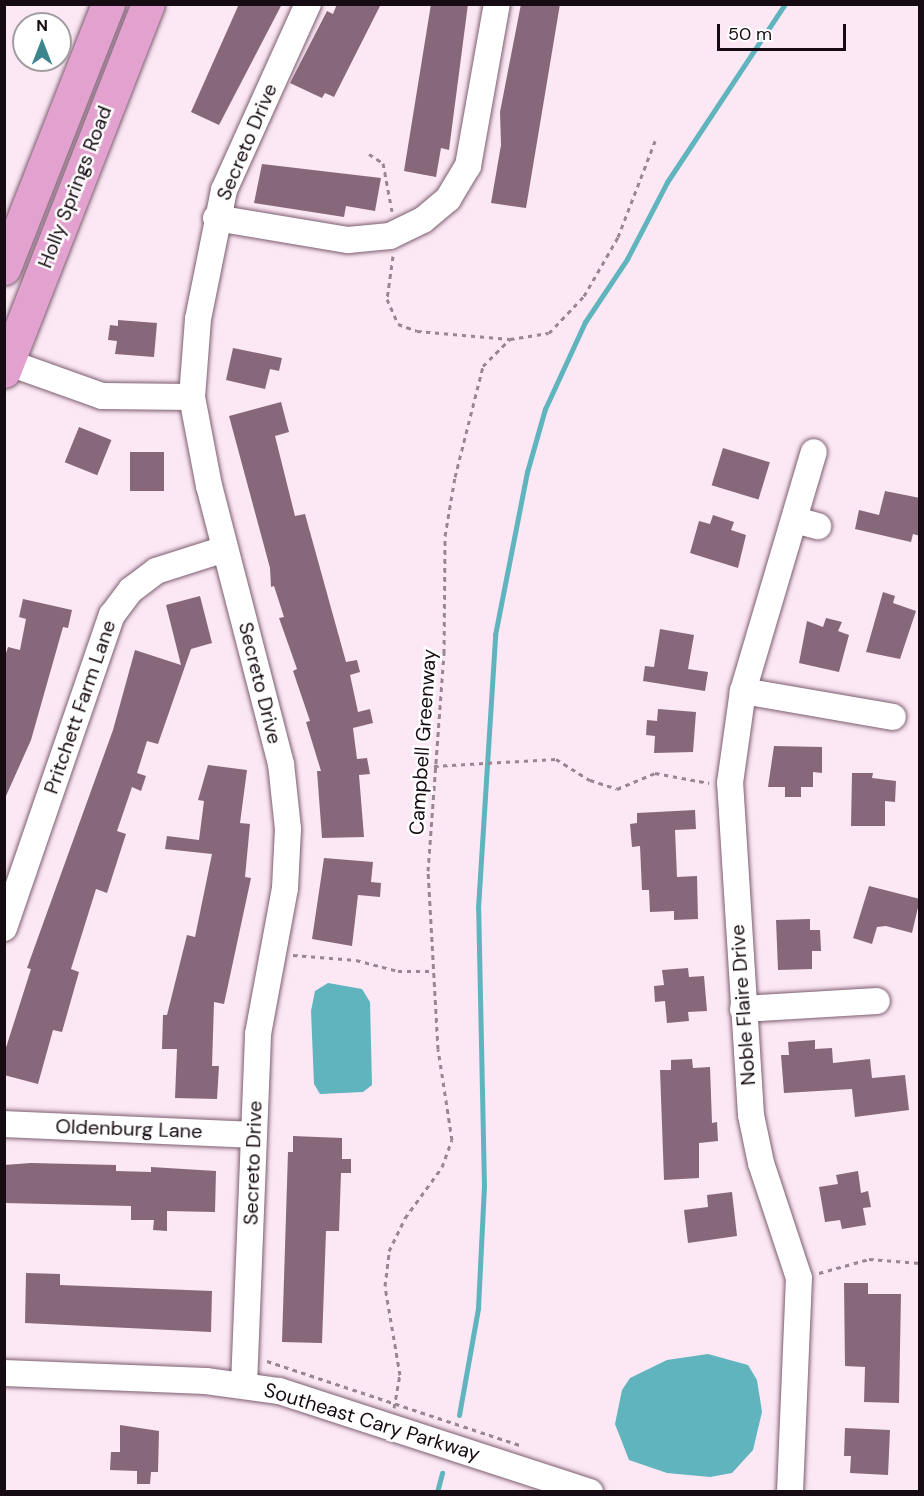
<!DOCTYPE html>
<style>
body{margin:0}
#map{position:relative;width:924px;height:1496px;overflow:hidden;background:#fce7f4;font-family:"DM Sans",sans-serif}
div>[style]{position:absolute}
.water>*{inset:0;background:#5fb4be}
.stream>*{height:5px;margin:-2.5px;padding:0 2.5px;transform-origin:2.5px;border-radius:2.5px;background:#5fb4be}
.building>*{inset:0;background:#86687a;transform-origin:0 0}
.path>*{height:3px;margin-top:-1.5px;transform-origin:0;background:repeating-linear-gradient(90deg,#978791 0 4.5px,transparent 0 9px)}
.roads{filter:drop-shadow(0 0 2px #7b5e70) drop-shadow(0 0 2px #7b5e70)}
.minor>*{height:26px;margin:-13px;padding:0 13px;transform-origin:13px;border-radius:13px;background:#fff}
.major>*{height:33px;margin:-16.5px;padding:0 16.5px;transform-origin:16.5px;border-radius:16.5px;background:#e2a1ce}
span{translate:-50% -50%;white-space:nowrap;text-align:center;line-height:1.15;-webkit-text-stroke:5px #fff;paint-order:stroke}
.street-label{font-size:20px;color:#160b12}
.frame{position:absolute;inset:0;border:6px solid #160b12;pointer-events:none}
.north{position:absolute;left:12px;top:12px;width:60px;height:60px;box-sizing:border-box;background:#fff;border:2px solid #a29da0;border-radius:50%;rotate:0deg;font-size:16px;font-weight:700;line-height:24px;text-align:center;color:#160b12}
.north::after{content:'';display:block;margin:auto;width:21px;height:27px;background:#3d858c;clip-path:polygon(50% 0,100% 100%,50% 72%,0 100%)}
.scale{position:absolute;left:717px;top:24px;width:129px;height:27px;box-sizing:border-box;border:3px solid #160b12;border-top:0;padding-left:8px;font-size:18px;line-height:21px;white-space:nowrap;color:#160b12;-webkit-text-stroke:4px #fff;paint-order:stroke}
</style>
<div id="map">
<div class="water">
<i style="clip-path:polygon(328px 983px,362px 989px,370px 1002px,372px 1085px,363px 1092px,320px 1094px,314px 1084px,311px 1011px,315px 991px)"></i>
<i style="clip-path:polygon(708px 1354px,748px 1365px,757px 1380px,762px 1412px,753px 1450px,732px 1473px,710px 1477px,667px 1473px,629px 1460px,615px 1424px,622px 1390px,630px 1378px,667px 1360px)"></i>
</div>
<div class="stream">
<i style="left:459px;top:1415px;width:109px;rotate:-79.9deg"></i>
<i style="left:478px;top:1308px;width:121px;rotate:-87.2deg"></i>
<i style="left:484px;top:1187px;width:279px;rotate:-91.2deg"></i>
<i style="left:478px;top:908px;width:274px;rotate:-86.4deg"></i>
<i style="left:495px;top:635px;width:166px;rotate:-78.9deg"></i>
<i style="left:527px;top:472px;width:66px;rotate:-74.1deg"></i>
<i style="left:545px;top:409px;width:96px;rotate:-65.3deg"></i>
<i style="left:585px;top:322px;width:76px;rotate:-56.3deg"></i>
<i style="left:627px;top:259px;width:87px;rotate:-62.5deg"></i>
<i style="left:667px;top:182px;width:214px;rotate:-56.5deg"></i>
<i style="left:437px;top:1492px;width:20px;rotate:-75deg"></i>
</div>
<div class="building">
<i style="clip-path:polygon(239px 4px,282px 4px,219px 125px,191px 112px)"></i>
<i style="clip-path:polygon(337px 4px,381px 4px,334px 97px,325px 93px,322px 98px,290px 83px,327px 11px,333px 14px)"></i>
<i style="clip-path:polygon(431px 4px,468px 4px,449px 150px,441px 148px,436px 177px,404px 171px)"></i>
<i style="clip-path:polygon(521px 4px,560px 4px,526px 208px,491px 203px,501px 145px,500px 112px)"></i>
<i style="clip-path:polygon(262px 164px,381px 178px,375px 211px,346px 206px,344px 217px,254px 203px)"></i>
<i style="clip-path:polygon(118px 320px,157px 323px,154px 357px,115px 354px,117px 341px,108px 340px,110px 325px,118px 326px)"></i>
<i style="clip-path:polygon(233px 348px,282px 358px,279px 371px,270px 369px,265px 389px,226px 380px)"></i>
<i style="clip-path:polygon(281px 402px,289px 432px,275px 436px,295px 516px,305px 514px,346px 662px,357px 660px,360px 672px,350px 675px,358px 712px,370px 709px,373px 723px,353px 728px,357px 759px,367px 758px,370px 774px,359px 775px,364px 837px,322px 838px,317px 771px,321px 771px,306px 722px,310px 721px,293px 671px,297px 669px,279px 618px,284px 617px,274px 586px,271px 587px,270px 568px,229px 416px)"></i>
<i style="left:79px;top:427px;width:35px;height:38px;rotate:22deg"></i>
<i style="left:723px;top:448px;width:49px;height:39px;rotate:17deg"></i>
<i style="left:130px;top:452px;width:34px;height:39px"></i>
<i style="clip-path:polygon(885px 491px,920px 498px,920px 536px,913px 534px,911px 542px,855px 529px,859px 510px,879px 515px)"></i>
<i style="clip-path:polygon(713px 515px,734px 522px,731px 530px,746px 535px,738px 568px,690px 553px,699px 521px,710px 524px)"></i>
<i style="clip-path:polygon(883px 592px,895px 596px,893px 603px,916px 611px,900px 659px,866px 652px)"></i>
<i style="clip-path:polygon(200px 596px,212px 643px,191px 649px,158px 744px,147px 741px,137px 773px,146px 776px,141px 791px,132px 787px,117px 831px,126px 834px,107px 893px,96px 889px,71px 969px,79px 972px,62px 1032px,53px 1030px,38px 1084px,4px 1075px,4px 1054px,31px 969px,27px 968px,113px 730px,135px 650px,181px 665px,166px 605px)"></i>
<i style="clip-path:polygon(23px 599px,72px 610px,68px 628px,63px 627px,31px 740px,6px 796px,4px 659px,8px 647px,20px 650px,26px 619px,19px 617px)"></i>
<i style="clip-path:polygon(826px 618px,842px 622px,838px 631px,849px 635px,839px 672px,799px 663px,807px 621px,823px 627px)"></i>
<i style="clip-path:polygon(660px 629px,694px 635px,688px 669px,708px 672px,705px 691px,643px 681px,645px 666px,654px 667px)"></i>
<i style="clip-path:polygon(658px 709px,696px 712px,693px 752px,654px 753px,655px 736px,646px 735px,647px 720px,657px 721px)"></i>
<i style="clip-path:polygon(774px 746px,822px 747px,822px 773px,813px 772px,813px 787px,801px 787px,801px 797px,785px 797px,785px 787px,768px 787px)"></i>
<i style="clip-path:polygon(208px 765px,247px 770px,240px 823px,250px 824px,245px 877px,251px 878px,224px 1004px,214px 1002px,212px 1066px,219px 1066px,217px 1099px,175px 1098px,177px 1049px,162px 1049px,163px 1015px,167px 1015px,187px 935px,195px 937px,212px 854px,165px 849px,167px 836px,199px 840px,204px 801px,198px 800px)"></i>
<i style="clip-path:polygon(852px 773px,873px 773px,872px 778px,896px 781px,895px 802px,885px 801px,885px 826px,851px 826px)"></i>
<i style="clip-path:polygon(695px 810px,696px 829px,675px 830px,677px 877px,697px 876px,698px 919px,674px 920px,674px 911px,650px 912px,649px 890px,642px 890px,640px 846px,632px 847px,630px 824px,637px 823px,637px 813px)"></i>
<i style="clip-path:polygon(324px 858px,373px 862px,371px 882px,381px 883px,380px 897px,358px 895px,352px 946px,312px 939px)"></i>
<i style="clip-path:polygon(869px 886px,920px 899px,912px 933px,886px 926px,877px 927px,872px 944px,853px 938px)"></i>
<i style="clip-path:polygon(810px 919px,810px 930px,820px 930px,821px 951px,812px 951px,812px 969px,778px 970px,776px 920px)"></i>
<i style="clip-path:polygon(688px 968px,689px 977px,704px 976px,707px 1011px,688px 1012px,689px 1021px,667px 1023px,665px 1001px,655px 1002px,654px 986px,664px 985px,662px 970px)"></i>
<i style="clip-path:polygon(815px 1040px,815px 1049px,832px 1048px,833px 1063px,870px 1059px,872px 1078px,905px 1075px,909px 1110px,855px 1117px,852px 1089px,784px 1093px,781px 1055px,789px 1055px,788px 1042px)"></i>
<i style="clip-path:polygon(692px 1059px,693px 1068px,710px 1067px,712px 1123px,717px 1122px,718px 1141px,699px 1143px,699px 1178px,664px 1180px,660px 1070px,671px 1070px,671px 1060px)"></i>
<i style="clip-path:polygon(293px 1136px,342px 1138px,342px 1159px,351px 1159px,351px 1173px,341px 1173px,339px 1231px,326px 1231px,322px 1343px,282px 1342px,288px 1152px,293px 1152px)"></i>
<i style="clip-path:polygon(31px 1163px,116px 1165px,116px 1171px,151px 1172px,151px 1167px,216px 1171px,215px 1212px,167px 1211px,167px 1231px,153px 1230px,154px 1220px,131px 1220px,131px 1206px,4px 1203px,4px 1165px)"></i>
<i style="clip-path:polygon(858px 1171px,861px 1193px,868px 1191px,871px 1207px,863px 1208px,866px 1225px,842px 1229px,840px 1220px,825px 1222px,819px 1187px,838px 1184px,836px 1175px)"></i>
<i style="clip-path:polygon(732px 1192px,737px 1236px,688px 1243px,684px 1210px,708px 1207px,707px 1195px)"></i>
<i style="clip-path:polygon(26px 1273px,60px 1274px,60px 1285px,212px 1291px,211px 1332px,25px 1323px)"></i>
<i style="clip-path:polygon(844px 1283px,868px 1283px,868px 1294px,901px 1294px,899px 1403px,864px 1402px,865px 1367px,845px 1366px)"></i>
<i style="clip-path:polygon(120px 1425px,159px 1431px,158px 1472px,151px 1472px,150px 1484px,137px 1484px,137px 1471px,110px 1470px,111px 1452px,120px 1452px)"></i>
<i style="clip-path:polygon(845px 1428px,890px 1430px,888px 1475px,850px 1473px,851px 1456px,844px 1456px)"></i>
</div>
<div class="path">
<i style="left:369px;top:154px;width:17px;rotate:33deg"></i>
<i style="left:383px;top:163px;width:49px;rotate:79.4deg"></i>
<i style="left:393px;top:256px;width:43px;rotate:97.9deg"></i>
<i style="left:387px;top:299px;width:27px;rotate:66deg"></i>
<i style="left:398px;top:324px;width:20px;rotate:20deg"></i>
<i style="left:417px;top:331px;width:93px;rotate:4.9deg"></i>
<i style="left:434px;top:766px;width:122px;rotate:-3.3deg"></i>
<i style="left:556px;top:759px;width:40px;rotate:32deg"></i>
<i style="left:590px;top:780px;width:28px;rotate:18deg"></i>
<i style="left:617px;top:789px;width:41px;rotate:-22.8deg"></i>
<i style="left:655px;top:773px;width:55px;rotate:10.5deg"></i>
<i style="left:293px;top:955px;width:63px;rotate:4.5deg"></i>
<i style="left:356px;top:960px;width:43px;rotate:14.7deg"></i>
<i style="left:398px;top:971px;width:34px"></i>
<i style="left:819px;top:1273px;width:52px;rotate:-15.6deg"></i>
<i style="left:869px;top:1259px;width:51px;rotate:4.5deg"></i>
<i style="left:267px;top:1361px;width:267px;rotate:18.4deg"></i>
<i style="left:394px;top:1408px;width:34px;rotate:-80deg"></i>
<i style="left:400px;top:1375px;width:90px;rotate:-99.6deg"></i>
<i style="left:385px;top:1286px;width:35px;rotate:-83deg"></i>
<i style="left:389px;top:1251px;width:37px;rotate:-64deg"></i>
<i style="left:405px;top:1218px;width:63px;rotate:-54deg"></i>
<i style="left:442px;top:1167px;width:29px;rotate:-70deg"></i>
<i style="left:452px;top:1140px;width:92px;rotate:-98.7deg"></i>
<i style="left:438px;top:1049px;width:178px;rotate:-93.2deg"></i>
<i style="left:428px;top:871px;width:219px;rotate:-85.8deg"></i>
<i style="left:444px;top:653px;width:117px;rotate:-89.5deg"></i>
<i style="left:445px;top:536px;width:60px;rotate:-80.4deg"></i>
<i style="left:455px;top:477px;width:114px;rotate:-75.8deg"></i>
<i style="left:483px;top:366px;width:38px;rotate:-45deg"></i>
<i style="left:510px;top:339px;width:39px;rotate:-9deg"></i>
<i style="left:549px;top:333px;width:51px;rotate:-46.6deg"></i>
<i style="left:584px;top:296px;width:68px;rotate:-60deg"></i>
<i style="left:618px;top:237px;width:103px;rotate:-68.9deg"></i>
</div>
<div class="roads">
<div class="minor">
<i style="left:216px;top:218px;width:134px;rotate:9.5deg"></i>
<i style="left:348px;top:240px;width:42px;rotate:-5.4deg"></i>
<i style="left:390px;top:236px;width:37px;rotate:-26deg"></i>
<i style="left:423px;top:220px;width:33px;rotate:-40deg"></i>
<i style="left:448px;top:199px;width:39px;rotate:-59deg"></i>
<i style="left:468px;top:166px;width:165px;rotate:-79.9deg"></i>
<i style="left:4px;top:361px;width:104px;rotate:19.7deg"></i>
<i style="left:102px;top:396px;width:90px;rotate:0.6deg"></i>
<i style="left:795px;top:520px;width:24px;rotate:15deg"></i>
<i style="left:743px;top:691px;width:152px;rotate:9.8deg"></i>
<i style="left:4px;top:928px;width:331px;rotate:-71deg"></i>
<i style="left:112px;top:615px;width:31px;rotate:-53deg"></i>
<i style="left:131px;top:590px;width:31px;rotate:-37deg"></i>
<i style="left:156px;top:571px;width:72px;rotate:-17.7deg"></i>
<i style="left:743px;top:1009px;width:134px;rotate:-3.4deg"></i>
<i style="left:4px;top:1124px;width:250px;rotate:2.5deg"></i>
<i style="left:4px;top:1373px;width:202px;rotate:2.3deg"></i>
<i style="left:206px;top:1381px;width:74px;rotate:7.8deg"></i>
<i style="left:279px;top:1391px;width:327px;rotate:18deg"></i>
<i style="left:244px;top:1385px;width:351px;rotate:-87.7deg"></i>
<i style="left:258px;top:1034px;width:148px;rotate:-79.5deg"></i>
<i style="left:285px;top:888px;width:59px;rotate:-87.1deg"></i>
<i style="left:288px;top:829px;width:65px;rotate:-96.1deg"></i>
<i style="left:281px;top:764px;width:287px;rotate:-104.5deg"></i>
<i style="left:209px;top:486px;width:91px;rotate:-100.8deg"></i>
<i style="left:192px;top:397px;width:78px;rotate:-85.6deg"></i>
<i style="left:198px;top:319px;width:132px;rotate:-78.6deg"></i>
<i style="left:224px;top:190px;width:204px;rotate:-65.7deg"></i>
<i style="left:790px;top:1492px;width:214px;rotate:-87.6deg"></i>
<i style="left:799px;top:1278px;width:121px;rotate:-108.3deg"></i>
<i style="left:761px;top:1163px;width:49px;rotate:-101.8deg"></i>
<i style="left:751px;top:1115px;width:333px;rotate:-93.6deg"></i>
<i style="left:730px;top:783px;width:93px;rotate:-82deg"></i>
<i style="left:743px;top:691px;width:249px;rotate:-73.5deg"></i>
</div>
<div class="major">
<i style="left:4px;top:268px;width:284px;rotate:-68.5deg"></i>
<i style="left:4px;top:371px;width:394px;rotate:-68.6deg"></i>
</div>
</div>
<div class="street-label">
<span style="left:247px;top:142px;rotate:-67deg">Secreto Drive</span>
<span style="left:75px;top:187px;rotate:-69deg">Holly Springs Road</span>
<span style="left:260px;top:683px;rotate:76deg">Secreto Drive</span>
<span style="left:80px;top:707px;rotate:-71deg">Pritchett Farm Lane</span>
<span style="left:423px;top:742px;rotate:-86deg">Campbell Greenway</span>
<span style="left:743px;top:1005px;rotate:-94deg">Noble Flaire Drive</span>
<span style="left:129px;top:1129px;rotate:2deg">Oldenburg Lane</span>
<span style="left:253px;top:1163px;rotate:-88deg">Secreto Drive</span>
<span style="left:372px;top:1422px;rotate:17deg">Southeast Cary Parkway</span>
</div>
<div class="frame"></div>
<div class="north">N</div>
<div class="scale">50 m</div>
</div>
